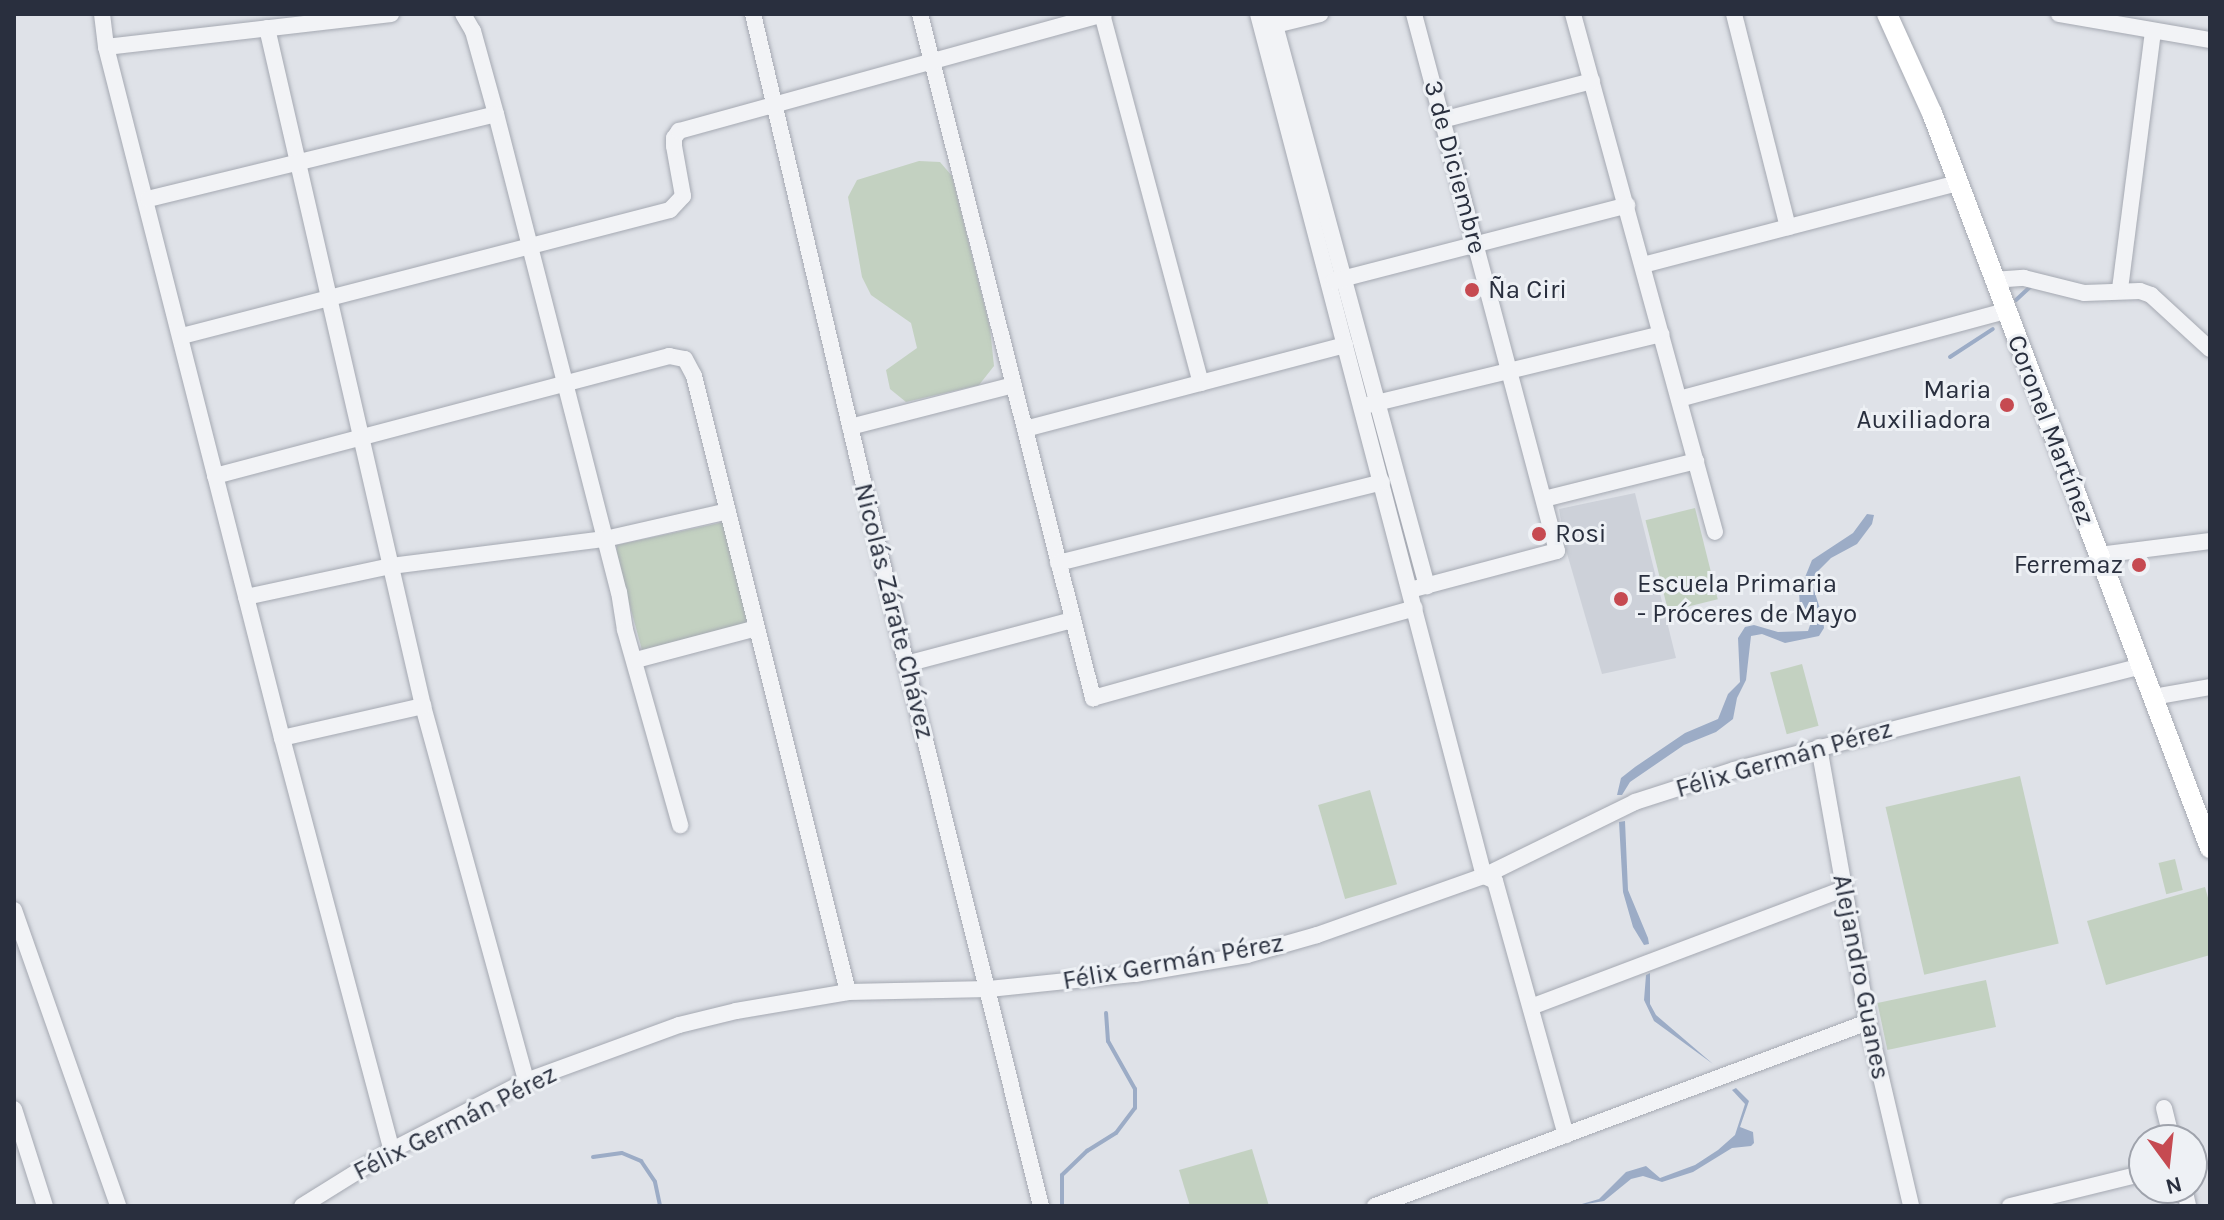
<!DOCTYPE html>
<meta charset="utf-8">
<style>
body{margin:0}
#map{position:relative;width:2224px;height:1220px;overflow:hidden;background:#dfe2e8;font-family:Karla,sans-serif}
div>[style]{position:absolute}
.built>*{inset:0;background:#cdd1d9}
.green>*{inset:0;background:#c3d1c1;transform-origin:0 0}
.water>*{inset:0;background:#9cacc6}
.stream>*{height:4px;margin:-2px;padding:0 2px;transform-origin:2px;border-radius:2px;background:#9cacc6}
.roads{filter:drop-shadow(0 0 2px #a5a9b2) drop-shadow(0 0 2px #a5a9b2)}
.minor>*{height:16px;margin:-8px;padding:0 8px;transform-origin:8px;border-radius:8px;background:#f2f3f6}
.major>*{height:20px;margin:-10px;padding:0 10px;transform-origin:10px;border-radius:10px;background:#fff}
.dots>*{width:22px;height:22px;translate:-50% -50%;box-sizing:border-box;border:4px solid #eef1f5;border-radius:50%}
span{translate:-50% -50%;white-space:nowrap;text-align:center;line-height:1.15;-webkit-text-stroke:6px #eef1f5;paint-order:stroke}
.street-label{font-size:26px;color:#292f3e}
.poi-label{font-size:26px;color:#292f3e}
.left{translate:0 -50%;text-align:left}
.right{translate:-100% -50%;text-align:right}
.frame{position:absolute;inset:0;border:16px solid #292f3e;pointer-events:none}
.north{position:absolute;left:2128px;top:1124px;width:80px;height:80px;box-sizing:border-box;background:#eef1f5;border:2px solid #9fa3ac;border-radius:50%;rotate:165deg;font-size:22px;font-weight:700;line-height:32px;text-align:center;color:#292f3e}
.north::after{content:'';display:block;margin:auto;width:28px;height:36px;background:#c64a51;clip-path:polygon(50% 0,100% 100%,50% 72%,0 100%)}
</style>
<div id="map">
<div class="built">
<i style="clip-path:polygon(1635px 493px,1676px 658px,1602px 674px,1566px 550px,1559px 509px)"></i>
</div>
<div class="green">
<i style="clip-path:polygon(919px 161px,940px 162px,952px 176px,990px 328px,994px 366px,979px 385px,906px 402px,890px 389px,886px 370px,917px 348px,911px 323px,871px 295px,862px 277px,848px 197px,857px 180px)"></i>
<i style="left:1695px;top:508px;width:94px;height:51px;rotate:76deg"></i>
<i style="clip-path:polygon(724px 522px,750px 622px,642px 650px,616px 555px,617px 545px)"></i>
<i style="left:1802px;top:664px;width:64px;height:33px;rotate:75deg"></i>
<i style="left:2020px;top:776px;width:172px;height:138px;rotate:77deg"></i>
<i style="left:1370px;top:790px;width:98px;height:54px;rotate:74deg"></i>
<i style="left:2175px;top:859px;width:32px;height:17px;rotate:76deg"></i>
<i style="clip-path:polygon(2205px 887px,2210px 905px,2210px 955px,2106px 985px,2087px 921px)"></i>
<i style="left:1986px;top:980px;width:48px;height:111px;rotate:78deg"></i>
<i style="clip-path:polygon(1252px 1149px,1269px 1206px,1190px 1206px,1179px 1170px)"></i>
</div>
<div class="water">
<i style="clip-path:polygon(1867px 514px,1874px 515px,1872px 524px,1857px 544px,1831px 558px,1818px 571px,1813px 587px,1823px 618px,1824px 628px,1819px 636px,1785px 643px,1762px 634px,1751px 636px,1746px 680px,1737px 698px,1733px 719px,1716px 732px,1684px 745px,1630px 782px,1622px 795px,1617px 795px,1621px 778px,1635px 767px,1685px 733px,1718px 719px,1728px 694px,1740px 682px,1738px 638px,1745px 627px,1754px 625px,1778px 632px,1808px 631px,1811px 622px,1800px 608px,1799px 592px,1812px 560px,1853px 533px)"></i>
<i style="clip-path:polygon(1625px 821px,1628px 890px,1648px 938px,1649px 944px,1644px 945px,1633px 927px,1623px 892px,1619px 822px)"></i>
<i style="clip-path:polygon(1650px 973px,1650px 1004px,1656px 1015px,1713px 1064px,1654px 1021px,1644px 1000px,1646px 975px)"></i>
<i style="clip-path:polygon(1736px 1088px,1749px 1101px,1740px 1127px,1753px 1132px,1754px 1143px,1751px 1146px,1732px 1148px,1693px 1172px,1662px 1182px,1643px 1176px,1631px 1179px,1604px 1201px,1575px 1206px,1599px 1199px,1626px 1172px,1646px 1166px,1660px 1178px,1695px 1165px,1718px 1150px,1735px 1135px,1745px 1104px,1732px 1090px)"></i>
</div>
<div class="stream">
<i style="left:2016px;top:300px;width:21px;rotate:-43deg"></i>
<i style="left:1950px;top:357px;width:51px;rotate:-33.1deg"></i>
<i style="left:593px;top:1157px;width:29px;rotate:-8deg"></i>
<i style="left:622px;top:1153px;width:21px;rotate:23deg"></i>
<i style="left:641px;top:1161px;width:25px;rotate:56deg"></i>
<i style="left:655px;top:1182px;width:25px;rotate:78deg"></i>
<i style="left:1062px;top:1206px;width:31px;rotate:-90deg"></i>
<i style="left:1062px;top:1175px;width:35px;rotate:-44deg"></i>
<i style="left:1087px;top:1151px;width:34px;rotate:-32deg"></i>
<i style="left:1116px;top:1133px;width:31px;rotate:-53deg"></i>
<i style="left:1135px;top:1108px;width:19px;rotate:-90deg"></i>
<i style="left:1135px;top:1089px;width:55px;rotate:-119.4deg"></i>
<i style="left:1108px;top:1041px;width:28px;rotate:-94deg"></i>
</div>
<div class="roads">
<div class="minor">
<i style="left:102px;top:14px;width:33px;rotate:83deg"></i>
<i style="left:106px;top:47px;width:713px;rotate:75.71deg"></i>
<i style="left:282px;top:738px;width:426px;rotate:75.1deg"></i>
<i style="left:463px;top:14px;width:20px;rotate:60deg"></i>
<i style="left:473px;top:31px;width:86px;rotate:74.5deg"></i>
<i style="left:496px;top:114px;width:494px;rotate:75.6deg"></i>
<i style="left:619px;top:592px;width:38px;rotate:81deg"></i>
<i style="left:625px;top:630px;width:203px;rotate:74.2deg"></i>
<i style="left:753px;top:14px;width:668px;rotate:76.75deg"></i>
<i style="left:906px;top:664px;width:559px;rotate:76.01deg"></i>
<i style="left:920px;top:14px;width:706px;rotate:75.81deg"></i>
<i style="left:1093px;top:698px;width:334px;rotate:-15.6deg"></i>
<i style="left:1102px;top:14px;width:382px;rotate:75deg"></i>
<i style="left:1258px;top:14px;width:891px;rotate:75.31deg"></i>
<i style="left:1484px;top:876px;width:12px;rotate:24deg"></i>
<i style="left:1495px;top:881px;width:264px;rotate:74.4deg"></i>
<i style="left:1272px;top:14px;width:593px;rotate:74.84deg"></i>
<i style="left:1573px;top:14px;width:537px;rotate:74.67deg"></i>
<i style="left:1734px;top:14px;width:220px;rotate:75.8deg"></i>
<i style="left:2059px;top:14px;width:153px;rotate:9.8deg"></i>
<i style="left:1267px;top:27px;width:55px;rotate:-13.8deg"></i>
<i style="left:267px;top:28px;width:696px;rotate:77.04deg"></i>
<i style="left:423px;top:706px;width:389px;rotate:74.6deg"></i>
<i style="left:106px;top:47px;width:287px;rotate:-6.6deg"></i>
<i style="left:1442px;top:120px;width:155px;rotate:-14.6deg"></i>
<i style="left:148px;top:199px;width:358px;rotate:-13.7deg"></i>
<i style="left:1643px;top:265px;width:325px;rotate:-14.6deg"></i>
<i style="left:1993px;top:280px;width:31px;rotate:-4deg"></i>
<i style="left:2024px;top:278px;width:62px;rotate:14deg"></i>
<i style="left:2084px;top:293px;width:56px;rotate:-2deg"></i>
<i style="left:2140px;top:291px;width:12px;rotate:20deg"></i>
<i style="left:2151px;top:295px;width:80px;rotate:42.5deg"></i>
<i style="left:1334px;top:281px;width:303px;rotate:-14.5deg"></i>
<i style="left:2120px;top:289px;width:260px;rotate:-82.7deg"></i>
<i style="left:182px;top:336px;width:504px;rotate:-14.48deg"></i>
<i style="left:670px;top:210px;width:19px;rotate:-47deg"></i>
<i style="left:683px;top:196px;width:51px;rotate:-100.2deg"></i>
<i style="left:674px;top:146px;width:8px;rotate:-90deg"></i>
<i style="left:674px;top:138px;width:9px;rotate:-54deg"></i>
<i style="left:679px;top:131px;width:441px;rotate:-15.4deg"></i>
<i style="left:1679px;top:399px;width:338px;rotate:-15.1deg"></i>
<i style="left:1368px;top:405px;width:302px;rotate:-13.6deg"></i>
<i style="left:850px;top:427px;width:169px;rotate:-14.4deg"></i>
<i style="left:1025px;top:429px;width:331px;rotate:-14.7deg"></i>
<i style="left:215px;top:476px;width:470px;rotate:-14.8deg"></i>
<i style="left:669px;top:356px;width:16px;rotate:11deg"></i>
<i style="left:685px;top:359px;width:19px;rotate:62deg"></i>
<i style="left:694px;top:376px;width:635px;rotate:75.96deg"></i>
<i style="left:1544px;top:499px;width:157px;rotate:-14deg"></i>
<i style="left:2099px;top:555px;width:112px;rotate:-7.2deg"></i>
<i style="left:1058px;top:563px;width:334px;rotate:-14deg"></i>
<i style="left:1410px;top:590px;width:152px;rotate:-14.9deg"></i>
<i style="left:1557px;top:551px;width:556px;rotate:-104.91deg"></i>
<i style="left:246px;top:597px;width:148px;rotate:-12.1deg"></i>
<i style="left:391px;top:566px;width:216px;rotate:-7.2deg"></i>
<i style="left:605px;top:539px;width:126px;rotate:-12.8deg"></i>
<i style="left:636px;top:660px;width:125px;rotate:-14.8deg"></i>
<i style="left:906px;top:664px;width:173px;rotate:-14.8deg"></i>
<i style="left:2153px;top:697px;width:58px;rotate:-10deg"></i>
<i style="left:282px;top:738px;width:145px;rotate:-12.8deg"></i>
<i style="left:1819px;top:747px;width:279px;rotate:79.9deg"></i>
<i style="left:1868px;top:1022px;width:189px;rotate:76.8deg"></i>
<i style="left:14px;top:910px;width:314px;rotate:70.6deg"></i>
<i style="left:1531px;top:1007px;width:334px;rotate:-20.7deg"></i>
<i style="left:2164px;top:1108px;width:33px;rotate:76deg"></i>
<i style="left:14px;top:1109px;width:102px;rotate:72.3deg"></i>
<i style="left:2184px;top:1188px;width:18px;rotate:77deg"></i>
<i style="left:302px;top:1206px;width:106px;rotate:-31.9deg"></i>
<i style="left:392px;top:1150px;width:151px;rotate:-27.2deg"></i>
<i style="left:526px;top:1081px;width:163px;rotate:-20.1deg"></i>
<i style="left:679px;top:1025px;width:59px;rotate:-13.8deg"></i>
<i style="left:736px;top:1011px;width:114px;rotate:-9.6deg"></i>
<i style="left:848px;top:992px;width:141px;rotate:-1.2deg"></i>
<i style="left:989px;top:989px;width:147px;rotate:-5.9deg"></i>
<i style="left:1135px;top:974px;width:114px;rotate:-9.6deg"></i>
<i style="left:1247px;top:955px;width:73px;rotate:-15.9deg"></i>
<i style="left:1317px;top:935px;width:177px;rotate:-19.5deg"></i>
<i style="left:1484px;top:876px;width:168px;rotate:-26.1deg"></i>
<i style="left:1635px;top:802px;width:104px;rotate:-17.9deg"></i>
<i style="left:1734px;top:770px;width:418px;rotate:-14.3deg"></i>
<i style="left:1375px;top:1206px;width:526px;rotate:-20.47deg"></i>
<i style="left:2010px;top:1206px;width:138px;rotate:-13.8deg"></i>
</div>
<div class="major">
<i style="left:1887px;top:14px;width:109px;rotate:65.6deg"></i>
<i style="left:1932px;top:113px;width:786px;rotate:69.28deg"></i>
</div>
</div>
<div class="dots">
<i style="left:1472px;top:290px;background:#c64a51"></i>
<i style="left:2007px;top:405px;background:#c64a51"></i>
<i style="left:1539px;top:534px;background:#c64a51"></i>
<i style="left:2139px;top:565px;background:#c64a51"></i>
<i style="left:1621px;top:599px;background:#c64a51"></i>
</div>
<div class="street-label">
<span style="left:1455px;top:167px;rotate:75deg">3 de Diciembre</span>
<span style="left:2051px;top:430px;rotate:69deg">Coronel Martínez</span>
<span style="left:894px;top:611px;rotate:76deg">Nicolás Zárate Chávez</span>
<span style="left:1784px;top:759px;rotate:-16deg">Félix Germán Pérez</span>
<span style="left:1173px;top:962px;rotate:-10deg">Félix Germán Pérez</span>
<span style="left:1861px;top:977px;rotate:79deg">Alejandro Guanes</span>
<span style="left:455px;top:1123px;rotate:-27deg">Félix Germán Pérez</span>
</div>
<div class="poi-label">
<span class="left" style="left:1488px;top:290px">Ña Ciri</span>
<span class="right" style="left:1991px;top:405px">Maria<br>Auxiliadora</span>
<span class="left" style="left:1555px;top:534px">Rosi</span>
<span class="right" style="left:2123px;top:565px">Ferremaz</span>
<span class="left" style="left:1637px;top:599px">Escuela Primaria<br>- Próceres de Mayo</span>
</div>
<div class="frame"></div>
<div class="north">N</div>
</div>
